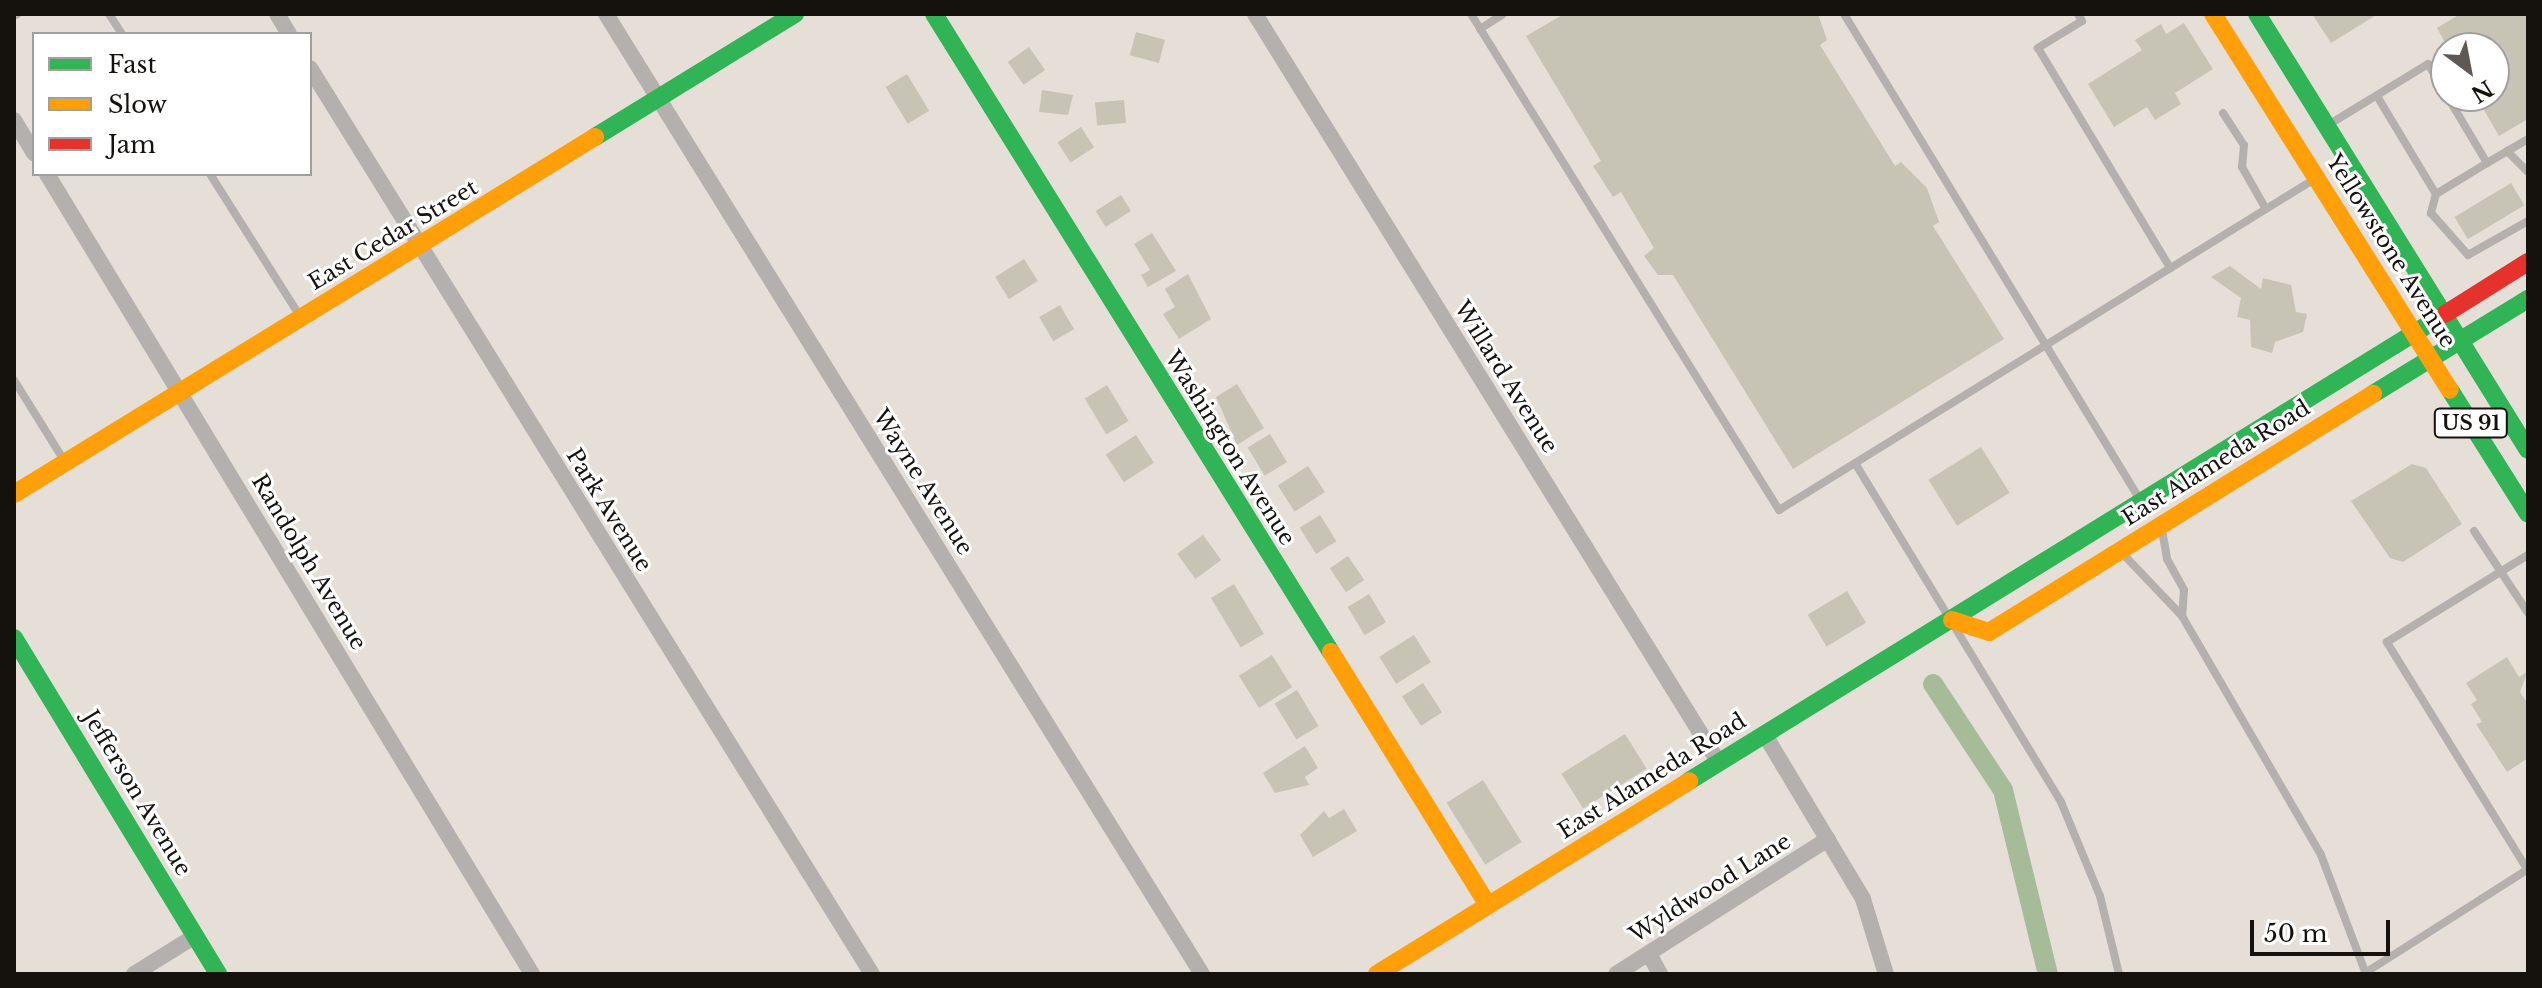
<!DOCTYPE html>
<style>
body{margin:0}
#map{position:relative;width:2542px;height:988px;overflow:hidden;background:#e6dfd8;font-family:"Libre Baskerville",serif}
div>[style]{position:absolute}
.canal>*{height:20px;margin:-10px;padding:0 10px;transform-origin:10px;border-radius:10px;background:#a6bb98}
.building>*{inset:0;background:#c8c4b5;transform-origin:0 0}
.lane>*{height:8px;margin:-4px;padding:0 4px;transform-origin:4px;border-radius:4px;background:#b4b0ae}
.street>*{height:16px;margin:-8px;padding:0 8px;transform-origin:8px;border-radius:8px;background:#b4b0ae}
.fast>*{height:18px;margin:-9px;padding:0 9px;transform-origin:9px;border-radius:9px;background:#30b455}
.slow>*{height:18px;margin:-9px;padding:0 9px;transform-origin:9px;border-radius:9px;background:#ff9f0a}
.jam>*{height:18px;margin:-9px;padding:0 9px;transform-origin:9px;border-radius:9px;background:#e5322d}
span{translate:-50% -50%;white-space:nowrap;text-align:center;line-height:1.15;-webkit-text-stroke:6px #fff;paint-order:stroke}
.shield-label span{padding:2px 6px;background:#fff;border:2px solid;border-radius:6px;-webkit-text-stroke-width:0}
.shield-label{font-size:20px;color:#15110d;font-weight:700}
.street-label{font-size:22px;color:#15110d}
.frame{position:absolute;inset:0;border:16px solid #15110d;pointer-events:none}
.legend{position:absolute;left:32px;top:32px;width:280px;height:144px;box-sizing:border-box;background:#fff;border:2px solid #a1a09e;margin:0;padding:10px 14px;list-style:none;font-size:24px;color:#15110d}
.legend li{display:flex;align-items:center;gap:16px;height:40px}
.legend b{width:40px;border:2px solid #a1a09e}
.north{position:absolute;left:2430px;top:32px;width:80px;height:80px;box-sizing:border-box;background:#fff;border:2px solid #a1a09e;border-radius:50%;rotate:148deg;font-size:22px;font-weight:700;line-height:32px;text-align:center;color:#15110d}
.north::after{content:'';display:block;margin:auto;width:28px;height:36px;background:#5e5954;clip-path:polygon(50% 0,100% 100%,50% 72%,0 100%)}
.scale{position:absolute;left:2250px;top:920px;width:140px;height:36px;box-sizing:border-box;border:4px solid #15110d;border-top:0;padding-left:10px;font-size:24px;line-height:28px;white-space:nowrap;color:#15110d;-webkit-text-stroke:6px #fff;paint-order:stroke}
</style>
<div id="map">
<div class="canal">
<i style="left:1933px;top:684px;width:127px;rotate:56.6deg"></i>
<i style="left:2003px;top:790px;width:189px;rotate:76.3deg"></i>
</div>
<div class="building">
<i style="clip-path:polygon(1564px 14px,1818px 14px,1827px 40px,1820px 45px,1895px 166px,1901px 162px,1927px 188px,1939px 222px,1933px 226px,2004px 339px,1793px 469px,1673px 275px,1658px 275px,1644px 256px,1654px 248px,1621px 192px,1613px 197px,1593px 166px,1601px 161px,1526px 36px)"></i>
<i style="clip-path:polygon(2312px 14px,2378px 14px,2331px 43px)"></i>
<i style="clip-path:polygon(2460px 14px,2528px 14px,2528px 119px,2499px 136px,2476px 96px,2494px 96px,2494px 48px,2448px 48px,2437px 28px)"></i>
<i style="clip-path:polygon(2184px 23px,2213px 69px,2175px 93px,2181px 104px,2155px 120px,2147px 107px,2114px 127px,2088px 84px,2142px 50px,2135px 40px,2161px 24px,2166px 34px)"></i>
<i style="left:1136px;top:32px;width:30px;height:24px;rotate:15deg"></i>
<i style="left:1029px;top:47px;width:28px;height:26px;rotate:55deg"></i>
<i style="left:907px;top:74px;width:43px;height:25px;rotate:59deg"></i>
<i style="clip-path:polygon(1042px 90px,1073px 95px,1068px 115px,1039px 112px)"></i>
<i style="left:1124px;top:100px;width:23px;height:29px;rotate:85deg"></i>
<i style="left:1081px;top:127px;width:24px;height:28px;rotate:57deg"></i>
<i style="left:2511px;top:183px;width:26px;height:66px;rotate:59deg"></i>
<i style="left:1121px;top:195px;width:19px;height:30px;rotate:58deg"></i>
<i style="clip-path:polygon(1152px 233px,1176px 271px,1148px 287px,1141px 275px,1150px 270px,1134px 244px)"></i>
<i style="left:1024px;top:259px;width:26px;height:34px;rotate:58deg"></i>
<i style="clip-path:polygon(2230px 266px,2261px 289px,2263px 278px,2291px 285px,2296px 312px,2307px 314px,2303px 332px,2275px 342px,2272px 353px,2251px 347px,2250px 320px,2237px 317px,2241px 298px,2211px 277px)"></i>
<i style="clip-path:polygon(1188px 274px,1211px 319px,1179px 339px,1163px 314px,1175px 307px,1165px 289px)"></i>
<i style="left:1060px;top:305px;width:28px;height:24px;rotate:60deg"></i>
<i style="clip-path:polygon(1237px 384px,1264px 428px,1237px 445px,1216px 397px)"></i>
<i style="left:1107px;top:385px;width:42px;height:26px;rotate:59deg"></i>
<i style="left:1270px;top:434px;width:33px;height:26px;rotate:59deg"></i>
<i style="left:1136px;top:435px;width:33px;height:36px;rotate:57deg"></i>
<i style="left:1981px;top:447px;width:54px;height:62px;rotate:58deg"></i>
<i style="clip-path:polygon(2412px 464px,2426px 468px,2462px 524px,2403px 562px,2390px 558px,2351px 501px)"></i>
<i style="left:1308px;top:466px;width:31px;height:36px;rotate:57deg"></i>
<i style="left:1320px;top:515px;width:31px;height:24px;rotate:58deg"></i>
<i style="left:1203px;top:535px;width:31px;height:32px;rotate:54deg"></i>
<i style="left:1348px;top:556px;width:29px;height:22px;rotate:56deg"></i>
<i style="left:1234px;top:584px;width:58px;height:27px;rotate:59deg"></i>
<i style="left:1847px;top:591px;width:37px;height:46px;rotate:59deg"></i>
<i style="left:1369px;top:594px;width:33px;height:25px;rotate:59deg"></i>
<i style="left:1414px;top:635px;width:32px;height:41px;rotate:58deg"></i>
<i style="left:1272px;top:655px;width:38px;height:39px;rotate:58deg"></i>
<i style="clip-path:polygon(2507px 657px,2519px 677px,2528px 671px,2520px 692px,2528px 704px,2528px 758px,2507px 772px,2476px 724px,2482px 722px,2471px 704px,2477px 700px,2466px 683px)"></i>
<i style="left:1423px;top:683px;width:35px;height:25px;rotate:57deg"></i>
<i style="left:1297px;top:690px;width:42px;height:26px;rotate:59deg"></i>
<i style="left:1625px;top:734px;width:41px;height:75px;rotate:58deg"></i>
<i style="clip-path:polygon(1305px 746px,1318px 768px,1305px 777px,1309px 785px,1275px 793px,1263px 773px)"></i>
<i style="left:1483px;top:780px;width:73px;height:43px;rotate:58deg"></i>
<i style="clip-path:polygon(1344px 809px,1357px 831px,1313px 857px,1300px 835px,1324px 811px,1329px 818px)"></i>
</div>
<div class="lane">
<i style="left:109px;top:14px;width:24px;rotate:57deg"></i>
<i style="left:1471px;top:14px;width:584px;rotate:58.16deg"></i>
<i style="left:1779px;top:510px;width:628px;rotate:-31.72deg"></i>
<i style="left:1844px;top:14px;width:567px;rotate:58.64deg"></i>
<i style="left:2078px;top:14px;width:8px;rotate:60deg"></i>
<i style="left:2082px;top:21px;width:52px;rotate:148.5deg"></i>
<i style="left:2038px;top:48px;width:257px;rotate:59deg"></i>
<i style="left:14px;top:16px;width:4px;rotate:-27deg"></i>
<i style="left:1480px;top:29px;width:27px;rotate:-33deg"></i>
<i style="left:2377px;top:96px;width:114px;rotate:59deg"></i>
<i style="left:2436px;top:194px;width:60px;rotate:-31.3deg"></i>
<i style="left:2487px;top:163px;width:78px;rotate:-120.8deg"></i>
<i style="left:2223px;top:113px;width:38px;rotate:57deg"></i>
<i style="left:2244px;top:145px;width:22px;rotate:95deg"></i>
<i style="left:2242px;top:167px;width:48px;rotate:60.3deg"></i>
<i style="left:2328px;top:125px;width:117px;rotate:-31.4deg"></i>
<i style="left:2428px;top:64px;width:35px;rotate:59deg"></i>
<i style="left:2507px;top:151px;width:30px;rotate:45deg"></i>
<i style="left:2487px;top:163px;width:48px;rotate:-30.3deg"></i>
<i style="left:210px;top:174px;width:167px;rotate:57.7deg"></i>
<i style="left:2436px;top:194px;width:20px;rotate:105deg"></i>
<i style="left:2431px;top:213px;width:56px;rotate:48.6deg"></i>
<i style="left:2468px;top:255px;width:69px;rotate:-29.5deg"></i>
<i style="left:14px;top:380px;width:97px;rotate:58.1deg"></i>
<i style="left:1855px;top:463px;width:397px;rotate:58.7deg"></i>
<i style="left:2061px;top:802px;width:102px;rotate:67.5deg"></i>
<i style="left:2100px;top:896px;width:80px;rotate:76.3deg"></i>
<i style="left:2162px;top:530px;width:29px;rotate:80deg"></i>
<i style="left:2167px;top:559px;width:35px;rotate:61deg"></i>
<i style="left:2184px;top:590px;width:26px;rotate:94deg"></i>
<i style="left:2474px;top:531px;width:98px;rotate:56.6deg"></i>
<i style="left:2123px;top:554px;width:86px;rotate:46.4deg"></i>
<i style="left:2182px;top:616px;width:276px;rotate:59.8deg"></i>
<i style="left:2321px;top:855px;width:127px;rotate:69.3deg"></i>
<i style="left:2527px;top:869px;width:267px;rotate:-121.7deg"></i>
<i style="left:2387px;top:642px;width:166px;rotate:-31.7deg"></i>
<i style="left:2365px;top:973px;width:193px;rotate:-32.5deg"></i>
</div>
<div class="street">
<i style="left:277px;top:14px;width:23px;rotate:59deg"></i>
<i style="left:606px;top:14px;width:1130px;rotate:58.17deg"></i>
<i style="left:1255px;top:14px;width:881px;rotate:58.22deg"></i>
<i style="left:310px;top:68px;width:1066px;rotate:58.19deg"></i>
<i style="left:14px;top:120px;width:39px;rotate:59deg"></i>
<i style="left:47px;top:174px;width:936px;rotate:58.77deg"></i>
<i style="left:1765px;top:735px;width:191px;rotate:59.1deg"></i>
<i style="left:1863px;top:899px;width:78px;rotate:73deg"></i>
<i style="left:1649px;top:954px;width:23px;rotate:61deg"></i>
<i style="left:134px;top:974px;width:72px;rotate:-31.9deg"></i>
<i style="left:1616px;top:974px;width:251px;rotate:-32.5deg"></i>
</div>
<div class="fast">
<i style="left:934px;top:14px;width:751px;rotate:58.11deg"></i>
<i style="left:2257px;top:14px;width:513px;rotate:58.14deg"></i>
<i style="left:595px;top:137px;width:235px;rotate:-31.6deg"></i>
<i style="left:2461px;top:340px;width:79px;rotate:-31.5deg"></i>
<i style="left:2450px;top:390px;width:146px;rotate:57.8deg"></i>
<i style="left:2373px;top:394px;width:103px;rotate:-31.5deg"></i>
<i style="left:14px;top:638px;width:393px;rotate:58.7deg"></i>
<i style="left:1689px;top:781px;width:889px;rotate:-31.7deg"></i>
</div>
<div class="slow">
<i style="left:2213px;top:14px;width:444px;rotate:57.8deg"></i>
<i style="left:14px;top:494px;width:682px;rotate:-31.57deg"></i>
<i style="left:1952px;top:620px;width:39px;rotate:18deg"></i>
<i style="left:1989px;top:632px;width:452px;rotate:-31.8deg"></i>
<i style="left:1331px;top:652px;width:298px;rotate:58.2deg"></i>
<i style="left:1377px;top:974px;width:367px;rotate:-31.7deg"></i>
</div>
<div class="jam">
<i style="left:2445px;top:314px;width:98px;rotate:-32.1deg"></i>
</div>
<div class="shield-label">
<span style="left:2471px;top:423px">US 91</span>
</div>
<div class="street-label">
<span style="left:393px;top:235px;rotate:-31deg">East Cedar Street</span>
<span style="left:2391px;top:251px;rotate:58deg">Yellowstone Avenue</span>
<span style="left:1506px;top:377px;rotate:58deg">Willard Avenue</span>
<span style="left:1230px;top:448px;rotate:58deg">Washington Avenue</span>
<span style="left:2216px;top:463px;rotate:-32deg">East Alameda Road</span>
<span style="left:923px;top:482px;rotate:58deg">Wayne Avenue</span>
<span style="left:609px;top:510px;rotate:58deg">Park Avenue</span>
<span style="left:309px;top:562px;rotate:59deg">Randolph Avenue</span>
<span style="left:1652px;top:776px;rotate:-32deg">East Alameda Road</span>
<span style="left:137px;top:793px;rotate:59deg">Jefferson Avenue</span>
<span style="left:1710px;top:888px;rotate:-32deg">Wyldwood Lane</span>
</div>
<div class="frame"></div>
<ul class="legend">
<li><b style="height:10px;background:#30b455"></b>Fast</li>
<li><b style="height:10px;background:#ff9f0a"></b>Slow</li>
<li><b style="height:10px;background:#e5322d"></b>Jam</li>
</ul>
<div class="north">N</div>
<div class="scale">50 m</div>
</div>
